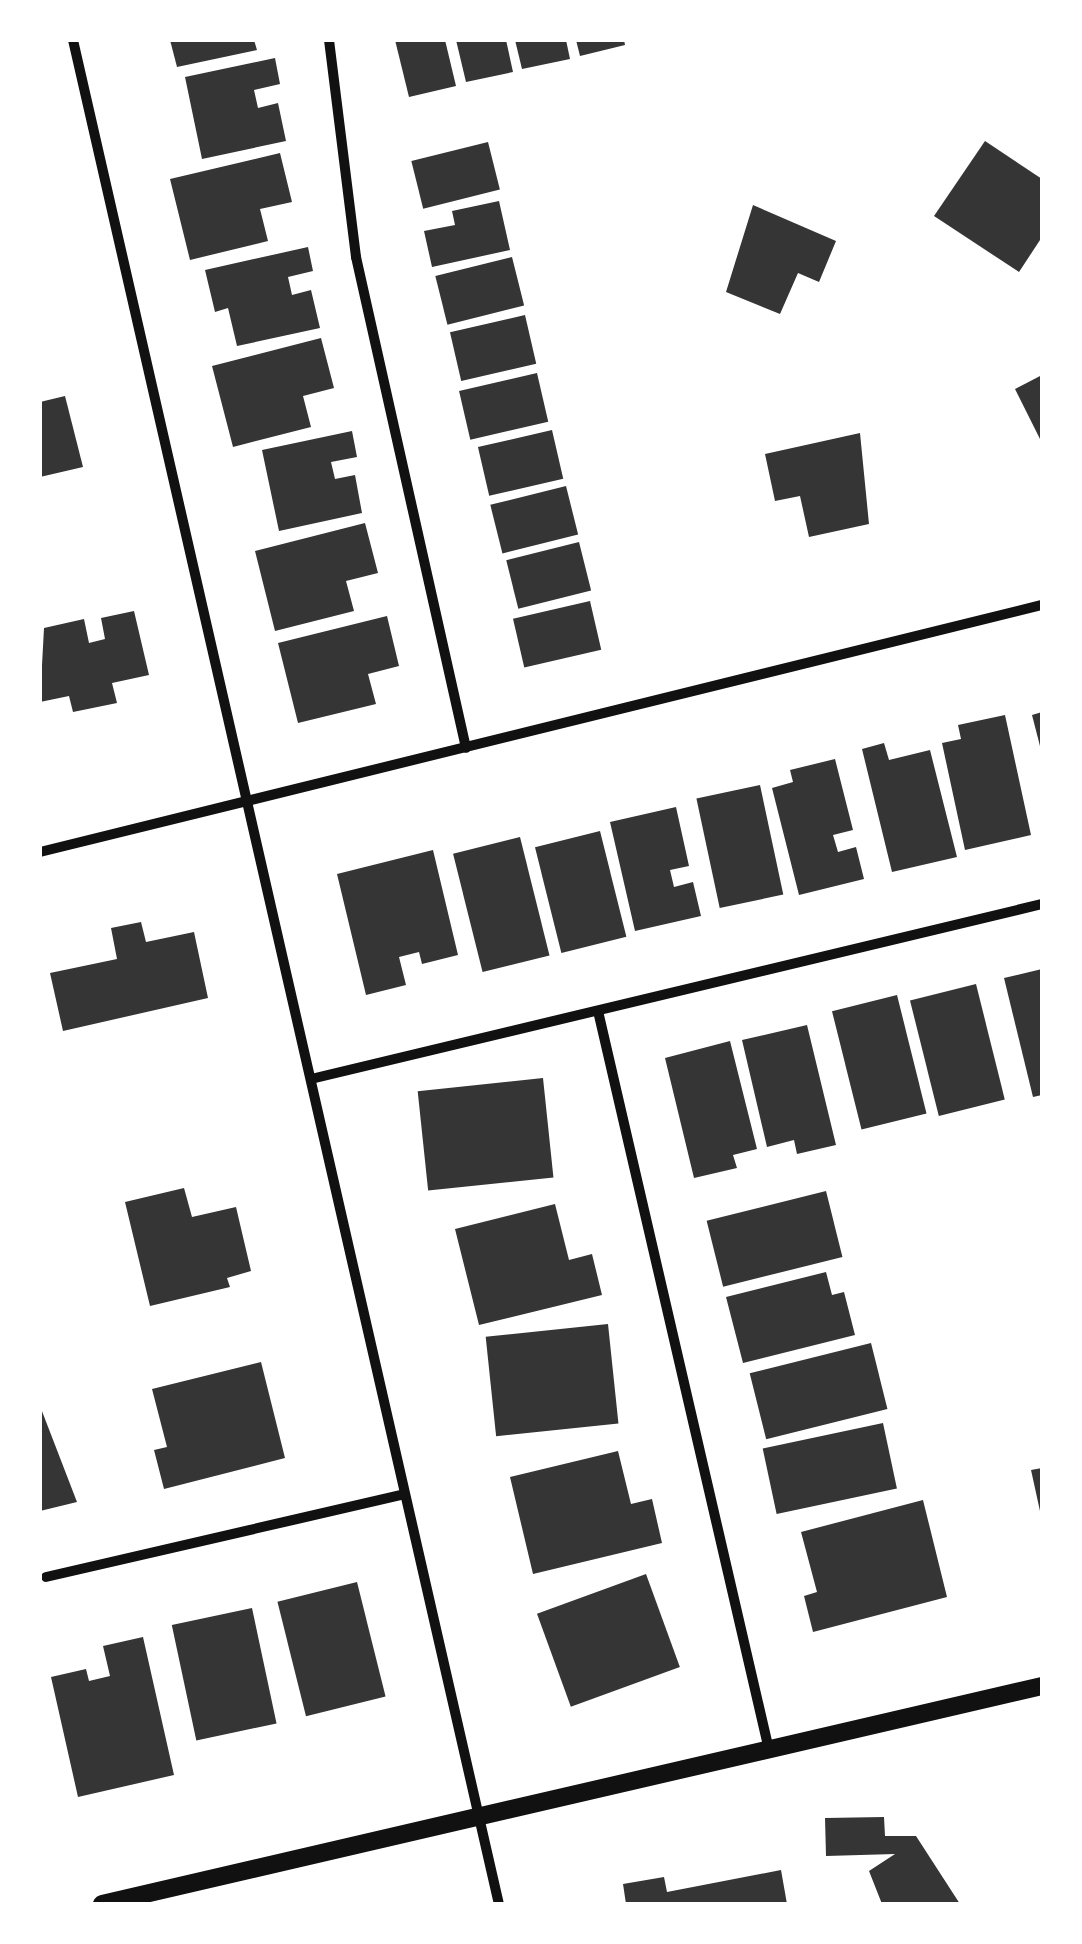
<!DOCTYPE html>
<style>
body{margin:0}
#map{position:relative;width:1082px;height:1944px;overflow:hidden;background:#fff;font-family:Signika,sans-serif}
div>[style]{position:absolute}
.building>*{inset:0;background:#353535;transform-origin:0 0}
.minor>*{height:10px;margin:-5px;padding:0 5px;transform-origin:5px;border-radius:5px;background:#111}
.tertiary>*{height:18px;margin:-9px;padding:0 9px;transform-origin:9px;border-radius:9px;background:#111}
span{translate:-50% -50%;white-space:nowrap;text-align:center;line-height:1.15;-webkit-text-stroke:10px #fff;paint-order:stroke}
.frame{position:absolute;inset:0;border:42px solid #fff;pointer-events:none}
</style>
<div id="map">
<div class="building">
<i style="clip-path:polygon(170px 40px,254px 40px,257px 50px,177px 67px)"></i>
<i style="clip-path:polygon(395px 40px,445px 40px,456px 86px,409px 97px)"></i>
<i style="clip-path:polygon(456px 40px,506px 40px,513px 72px,466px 82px)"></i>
<i style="clip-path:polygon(515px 40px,566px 40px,570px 59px,522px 69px)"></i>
<i style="clip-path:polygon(576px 40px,624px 40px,625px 45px,580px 56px)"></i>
<i style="clip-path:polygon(275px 58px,280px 84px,254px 90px,258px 108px,278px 103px,286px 141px,202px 159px,185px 77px)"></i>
<i style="clip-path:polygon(985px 141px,1042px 179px,1042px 237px,1019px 272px,934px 216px)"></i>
<i style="left:488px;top:142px;width:49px;height:79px;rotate:76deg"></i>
<i style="clip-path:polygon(280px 153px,292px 202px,260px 209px,268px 241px,190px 260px,170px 179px)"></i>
<i style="clip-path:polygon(499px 201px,510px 250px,432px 267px,424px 231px,455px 225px,452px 211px)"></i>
<i style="clip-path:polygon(753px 205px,836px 241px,819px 282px,798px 273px,780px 314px,726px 292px)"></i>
<i style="clip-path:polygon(308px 247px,313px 271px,288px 277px,292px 295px,311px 290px,320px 328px,237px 346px,228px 308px,215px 312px,205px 270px)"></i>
<i style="left:512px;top:257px;width:50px;height:79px;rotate:76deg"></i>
<i style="left:525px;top:315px;width:50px;height:77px;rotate:77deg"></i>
<i style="clip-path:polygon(321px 338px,334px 388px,303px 396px,311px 427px,233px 447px,212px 366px)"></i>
<i style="left:537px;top:373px;width:50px;height:80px;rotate:77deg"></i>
<i style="clip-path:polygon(1042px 375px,1042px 443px,1015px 389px)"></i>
<i style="clip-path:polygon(65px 396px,83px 467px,40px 477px,40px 402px)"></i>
<i style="left:552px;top:430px;width:50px;height:76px;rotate:77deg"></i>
<i style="clip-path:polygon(352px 431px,357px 457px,331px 462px,335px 479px,355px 475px,362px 513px,279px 531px,262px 450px)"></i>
<i style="clip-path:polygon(860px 433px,869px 524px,809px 537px,800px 496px,775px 501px,765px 454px)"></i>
<i style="left:566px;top:486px;width:50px;height:78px;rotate:76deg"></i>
<i style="clip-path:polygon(365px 523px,378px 573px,346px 581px,354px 611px,275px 631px,255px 551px)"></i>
<i style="left:579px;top:542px;width:50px;height:75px;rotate:76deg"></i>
<i style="left:590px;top:601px;width:50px;height:79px;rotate:77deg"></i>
<i style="clip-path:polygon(134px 611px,149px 675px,112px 683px,117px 703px,73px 712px,69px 696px,40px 702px,44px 628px,84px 619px,89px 643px,105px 639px,101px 618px)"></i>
<i style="clip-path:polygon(387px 616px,399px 666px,368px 674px,376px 704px,298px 723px,278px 643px)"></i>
<i style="clip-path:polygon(1042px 712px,1042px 750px,1041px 750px,1032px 715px)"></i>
<i style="clip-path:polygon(1005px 715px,1031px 835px,965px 850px,942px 743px,961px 739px,958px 725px)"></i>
<i style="clip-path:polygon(884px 743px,889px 760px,930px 750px,957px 857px,892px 872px,862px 749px)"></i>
<i style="clip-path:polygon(835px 759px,853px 830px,833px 835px,838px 852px,856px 847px,864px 879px,799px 895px,772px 788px,793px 782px,790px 770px)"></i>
<i style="left:760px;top:785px;width:112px;height:65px;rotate:78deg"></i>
<i style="clip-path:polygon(676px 807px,689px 866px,670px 870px,674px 887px,693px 882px,701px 916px,635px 931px,610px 822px)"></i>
<i style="left:600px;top:831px;width:109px;height:67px;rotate:76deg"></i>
<i style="left:520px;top:837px;width:122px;height:69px;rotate:76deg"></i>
<i style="clip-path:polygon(433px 850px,458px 955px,422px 964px,419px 952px,399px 957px,406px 985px,366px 995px,337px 874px)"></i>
<i style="clip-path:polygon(141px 922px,146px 942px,194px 932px,208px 998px,63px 1031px,50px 973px,117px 959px,111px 928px)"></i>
<i style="clip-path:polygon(1042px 969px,1042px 1095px,1033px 1097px,1004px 978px)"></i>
<i style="left:976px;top:984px;width:119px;height:68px;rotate:76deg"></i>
<i style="left:897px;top:995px;width:122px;height:67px;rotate:76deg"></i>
<i style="clip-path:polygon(807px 1025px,836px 1145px,797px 1154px,794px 1140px,767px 1147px,742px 1040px)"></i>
<i style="clip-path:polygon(730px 1041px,757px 1149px,733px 1155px,737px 1168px,694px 1178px,665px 1058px)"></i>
<i style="left:543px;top:1078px;width:100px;height:126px;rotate:84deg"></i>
<i style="clip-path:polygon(184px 1188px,192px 1217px,236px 1207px,251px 1271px,227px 1278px,230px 1287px,150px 1306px,125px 1202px)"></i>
<i style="left:826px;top:1191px;width:68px;height:123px;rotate:76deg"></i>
<i style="clip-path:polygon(555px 1204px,569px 1260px,592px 1254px,602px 1295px,479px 1325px,455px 1229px)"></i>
<i style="clip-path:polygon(826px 1272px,832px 1295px,844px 1292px,855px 1335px,743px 1363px,726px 1297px)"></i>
<i style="left:608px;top:1324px;width:100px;height:123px;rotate:84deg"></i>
<i style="left:871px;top:1343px;width:68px;height:125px;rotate:76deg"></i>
<i style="clip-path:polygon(261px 1362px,285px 1458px,164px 1489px,154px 1450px,167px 1447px,152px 1389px)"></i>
<i style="clip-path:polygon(40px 1406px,77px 1502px,40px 1511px)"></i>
<i style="left:883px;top:1423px;width:67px;height:123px;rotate:78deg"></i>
<i style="clip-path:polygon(618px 1451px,631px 1504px,652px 1499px,662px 1543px,533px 1574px,510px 1477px)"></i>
<i style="clip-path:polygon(1042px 1468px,1042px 1511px,1040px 1511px,1031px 1470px)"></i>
<i style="clip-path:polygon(923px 1500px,947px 1597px,813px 1632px,804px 1596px,817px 1592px,801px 1532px)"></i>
<i style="left:646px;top:1574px;width:99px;height:116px;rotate:70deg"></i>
<i style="left:357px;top:1582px;width:118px;height:82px;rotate:76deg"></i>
<i style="left:252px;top:1608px;width:118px;height:82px;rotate:78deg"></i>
<i style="clip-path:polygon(143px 1637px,174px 1775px,78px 1797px,51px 1677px,86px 1669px,89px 1681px,110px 1676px,103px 1646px)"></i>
<i style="clip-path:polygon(884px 1817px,885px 1836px,916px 1836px,960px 1904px,882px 1904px,869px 1871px,895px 1854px,826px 1856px,825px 1818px)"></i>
<i style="clip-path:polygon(781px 1870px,787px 1904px,626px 1904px,623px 1884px,664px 1877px,667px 1892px)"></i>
</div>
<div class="minor">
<i style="left:73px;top:40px;width:1912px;rotate:77.13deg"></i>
<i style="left:329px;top:40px;width:219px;rotate:82.9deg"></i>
<i style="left:356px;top:257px;width:503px;rotate:77.37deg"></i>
<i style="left:40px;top:852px;width:1032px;rotate:-13.85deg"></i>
<i style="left:598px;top:1011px;width:759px;rotate:76.97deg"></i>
<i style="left:311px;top:1079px;width:752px;rotate:-13.46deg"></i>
<i style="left:46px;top:1577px;width:368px;rotate:-13deg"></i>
</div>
<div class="tertiary">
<i style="left:102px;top:1904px;width:965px;rotate:-13.06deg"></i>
</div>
<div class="frame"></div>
</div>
